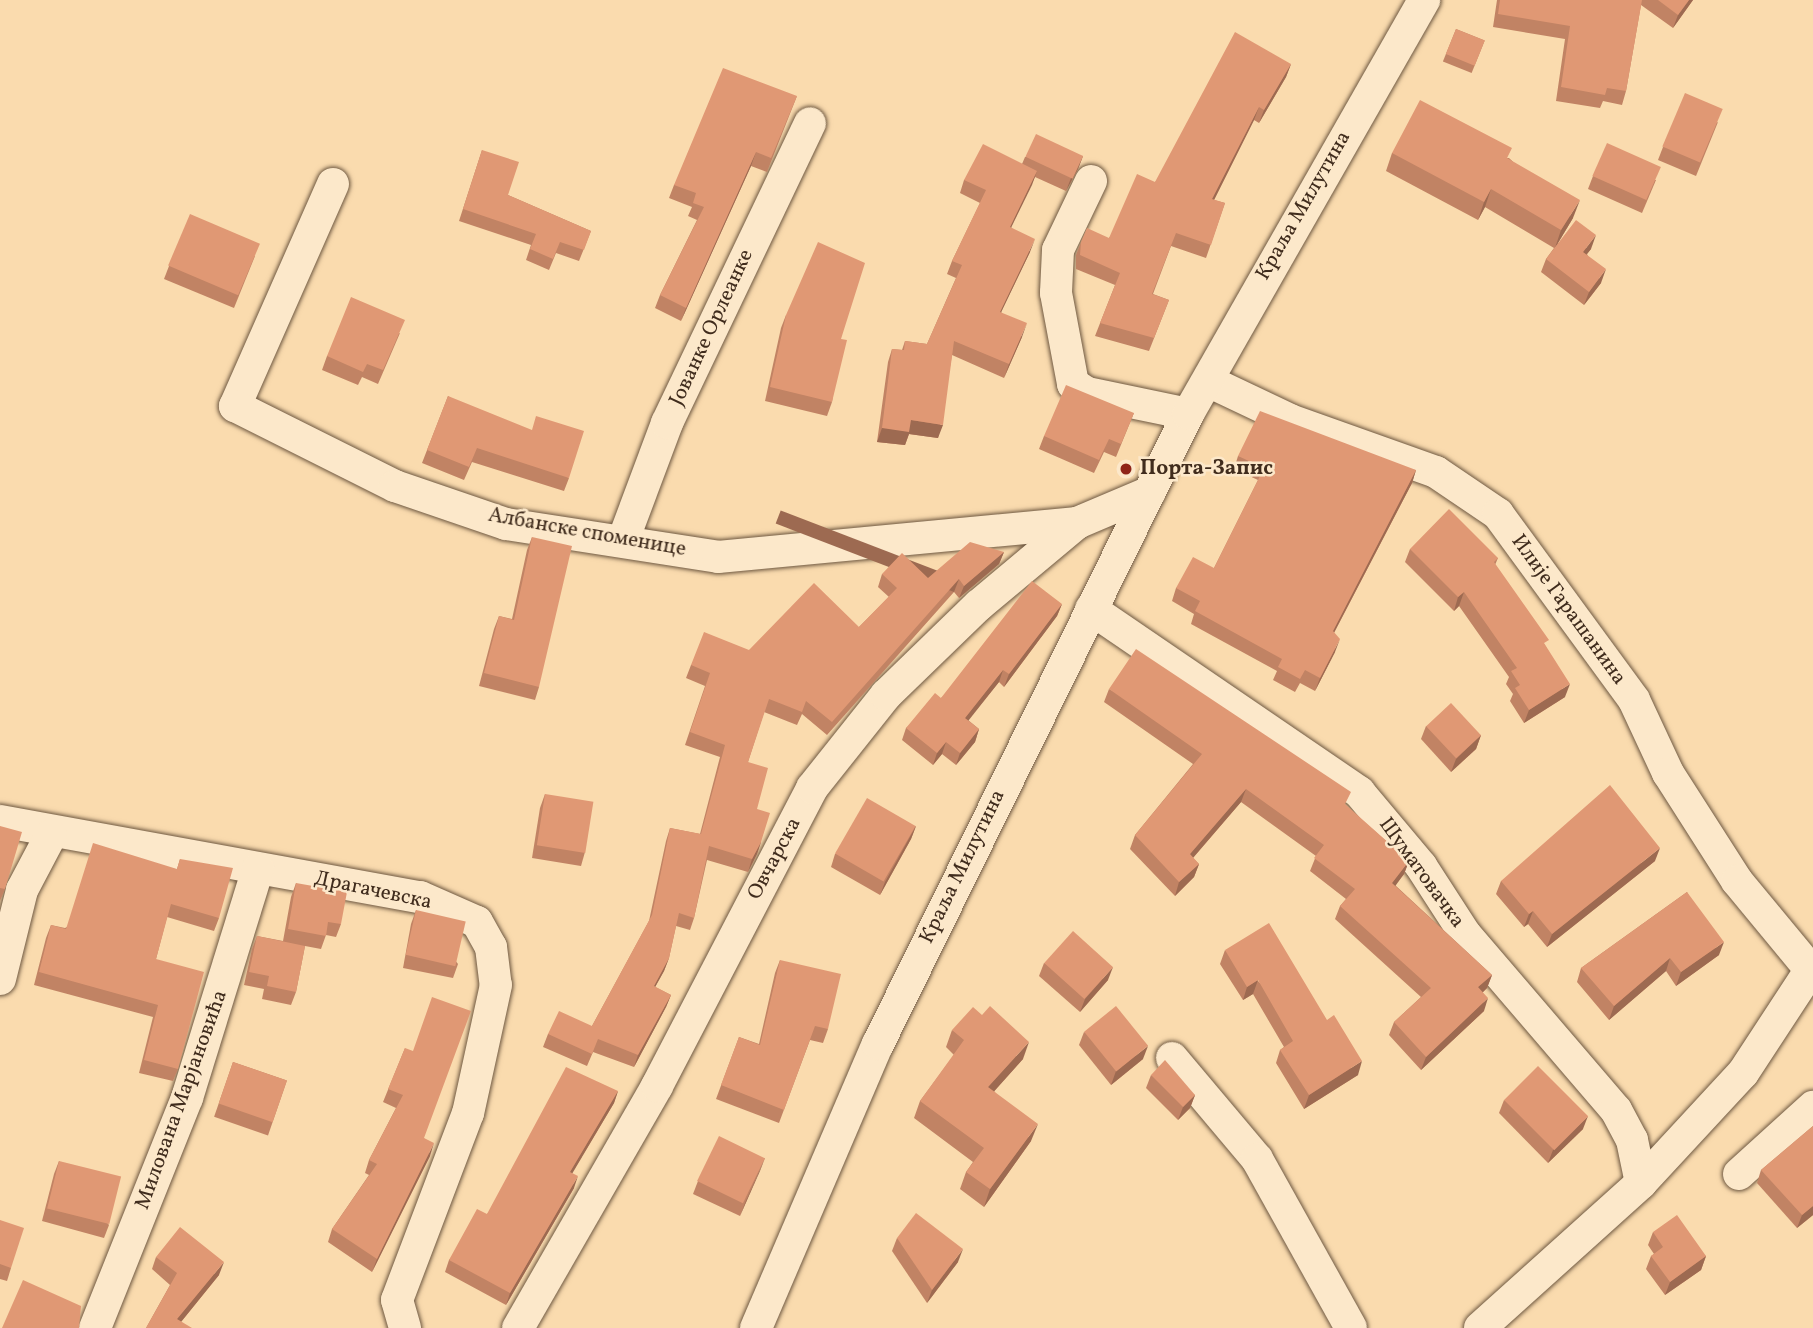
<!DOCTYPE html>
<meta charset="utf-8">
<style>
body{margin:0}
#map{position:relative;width:1813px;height:1328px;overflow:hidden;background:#fadbae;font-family:Vollkorn,serif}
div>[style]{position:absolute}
.roads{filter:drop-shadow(0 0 2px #6e5841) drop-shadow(0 0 2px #6e5841)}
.minor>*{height:32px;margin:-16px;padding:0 16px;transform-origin:16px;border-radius:16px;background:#fce8ca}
.wall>*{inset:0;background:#c18364;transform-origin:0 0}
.shaded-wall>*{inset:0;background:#9d6a51;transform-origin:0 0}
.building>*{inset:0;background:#e09874;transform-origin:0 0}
.dots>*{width:19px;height:19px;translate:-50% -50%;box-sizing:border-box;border:4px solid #fce8ca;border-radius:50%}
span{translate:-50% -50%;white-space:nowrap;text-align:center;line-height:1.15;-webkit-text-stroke:5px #fce8ca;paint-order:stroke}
.street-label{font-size:21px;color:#402c1d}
.poi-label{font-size:21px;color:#402c1d;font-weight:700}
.left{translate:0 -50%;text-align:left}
</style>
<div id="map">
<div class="roads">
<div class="minor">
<i style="left:1091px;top:181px;width:76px;rotate:115.6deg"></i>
<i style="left:1058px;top:250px;width:43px;rotate:92.7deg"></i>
<i style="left:1056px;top:293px;width:93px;rotate:79.4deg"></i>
<i style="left:1073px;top:384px;width:17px;rotate:33deg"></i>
<i style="left:1087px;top:393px;width:103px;rotate:11.7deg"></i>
<i style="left:333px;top:184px;width:243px;rotate:113.8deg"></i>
<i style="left:235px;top:406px;width:179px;rotate:26.6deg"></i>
<i style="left:395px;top:486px;width:117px;rotate:18.9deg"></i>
<i style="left:506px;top:524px;width:215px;rotate:8.8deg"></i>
<i style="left:718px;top:557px;width:361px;rotate:-5.4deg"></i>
<i style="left:1208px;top:381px;width:91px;rotate:25.4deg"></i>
<i style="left:1290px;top:420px;width:155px;rotate:19.6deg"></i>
<i style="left:1436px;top:472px;width:75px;rotate:34.1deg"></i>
<i style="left:1498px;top:514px;width:230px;rotate:53.8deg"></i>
<i style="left:1634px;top:700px;width:81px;rotate:65deg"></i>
<i style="left:1668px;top:773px;width:128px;rotate:57.4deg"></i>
<i style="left:1737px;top:881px;width:119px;rotate:50.4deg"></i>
<i style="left:624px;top:538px;width:123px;rotate:-69.5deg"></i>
<i style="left:667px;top:423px;width:332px;rotate:-64.5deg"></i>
<i style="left:1091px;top:609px;width:325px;rotate:34.3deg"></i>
<i style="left:1359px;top:792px;width:97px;rotate:50deg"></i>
<i style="left:1421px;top:866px;width:81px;rotate:57.1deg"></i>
<i style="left:1465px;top:934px;width:232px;rotate:49.4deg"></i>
<i style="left:1616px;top:1110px;width:34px;rotate:62deg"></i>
<i style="left:1632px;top:1140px;width:44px;rotate:78.2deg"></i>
<i style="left:0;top:821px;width:427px;rotate:10.3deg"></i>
<i style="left:420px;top:897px;width:62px;rotate:23.7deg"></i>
<i style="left:477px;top:922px;width:29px;rotate:61deg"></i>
<i style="left:491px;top:947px;width:38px;rotate:83deg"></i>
<i style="left:496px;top:985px;width:131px;rotate:102.3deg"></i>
<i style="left:468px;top:1113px;width:200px;rotate:110.8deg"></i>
<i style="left:397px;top:1300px;width:29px;rotate:74deg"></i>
<i style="left:0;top:979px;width:92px;rotate:-76.1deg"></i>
<i style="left:22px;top:890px;width:62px;rotate:-62.2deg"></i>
<i style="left:1172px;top:1058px;width:132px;rotate:49.9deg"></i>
<i style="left:1257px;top:1159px;width:193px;rotate:60.9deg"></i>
<i style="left:1739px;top:1174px;width:100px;rotate:-42.2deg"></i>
<i style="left:95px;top:1328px;width:248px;rotate:-68.2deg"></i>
<i style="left:187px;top:1098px;width:240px;rotate:-72.8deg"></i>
<i style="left:518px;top:1328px;width:279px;rotate:-60.1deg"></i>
<i style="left:657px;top:1086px;width:336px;rotate:-62.5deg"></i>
<i style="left:812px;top:788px;width:119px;rotate:-51.5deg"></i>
<i style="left:886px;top:695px;width:129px;rotate:-44.1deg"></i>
<i style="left:979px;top:605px;width:128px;rotate:-39.9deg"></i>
<i style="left:1077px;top:523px;width:79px;rotate:-23deg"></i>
<i style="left:756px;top:1328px;width:309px;rotate:-66.8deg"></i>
<i style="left:878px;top:1044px;width:702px;rotate:-63.8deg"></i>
<i style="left:1188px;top:414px;width:477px;rotate:-60.3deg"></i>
<i style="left:1480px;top:1328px;width:217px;rotate:-42deg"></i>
<i style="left:1641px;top:1183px;width:150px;rotate:-47.2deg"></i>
<i style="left:1743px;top:1073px;width:121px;rotate:-56.8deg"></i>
</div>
</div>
<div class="wall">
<i style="clip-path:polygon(1497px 0,1693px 0,1673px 28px,1641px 5px,1626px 91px,1622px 105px,1603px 101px,1600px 108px,1556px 101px,1565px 39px,1493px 27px)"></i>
<i style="left:1456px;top:29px;width:31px;height:35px;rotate:22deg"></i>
<i style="clip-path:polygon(1291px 64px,1286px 77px,1259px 123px,1254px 120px,1214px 200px,1225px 203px,1206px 258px,1171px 246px,1153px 294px,1169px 300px,1149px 351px,1095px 336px,1115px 285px,1076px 269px,1076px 255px,1081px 242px,1109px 238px,1155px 182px)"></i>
<i style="clip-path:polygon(797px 96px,767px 172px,751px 166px,681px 321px,655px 308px,660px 295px,697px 220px,688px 216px,692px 207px,669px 198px,674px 185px)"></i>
<i style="clip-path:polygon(1718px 122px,1696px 176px,1658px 160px,1663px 147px)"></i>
<i style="clip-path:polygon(482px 150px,508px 195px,591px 231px,579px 261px,556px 253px,549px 270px,526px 260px,531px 245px,459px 221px)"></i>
<i style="clip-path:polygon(1392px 153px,1509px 158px,1573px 218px,1558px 243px,1591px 249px,1587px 254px,1601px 283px,1584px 305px,1541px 272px,1546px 259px,1554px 248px,1485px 207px,1478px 220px,1386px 171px)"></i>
<i style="clip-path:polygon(1083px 156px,1078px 169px,1066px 191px,1035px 177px,1011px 227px,1030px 252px,1001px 312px,1022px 337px,1004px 378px,952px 355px,938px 438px,909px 434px,905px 445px,877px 442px,888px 362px,892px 349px,902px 350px,905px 341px,927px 344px,956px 278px,947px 274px,952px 261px,980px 203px,960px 193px,964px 180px,1022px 164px,1025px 157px)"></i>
<i style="clip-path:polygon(1593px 176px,1656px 180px,1642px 213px,1588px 189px)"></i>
<i style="clip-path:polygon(255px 256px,234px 308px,164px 279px,169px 266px)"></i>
<i style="clip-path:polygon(786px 315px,841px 339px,832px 402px,827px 416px,765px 401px,781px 328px)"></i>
<i style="clip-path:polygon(400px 333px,378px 384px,362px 377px,358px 385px,322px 370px,327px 356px)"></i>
<i style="clip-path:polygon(448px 396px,569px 478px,564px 491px,472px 462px,464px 480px,422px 463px)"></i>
<i style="clip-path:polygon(1134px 413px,1116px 457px,1104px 452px,1094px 473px,1039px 449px,1044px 436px)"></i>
<i style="clip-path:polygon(1238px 456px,1416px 470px,1412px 483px,1334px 633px,1335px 652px,1315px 691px,1300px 683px,1295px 692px,1273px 680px,1277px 671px,1191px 624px,1194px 614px,1172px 601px,1176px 588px,1214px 568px,1258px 480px,1234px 469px)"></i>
<i style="clip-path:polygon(532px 537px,539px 687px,535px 700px,479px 686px,494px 629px,499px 616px,512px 619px,527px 550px)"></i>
<i style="clip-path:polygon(1410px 549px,1498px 558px,1495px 565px,1546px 647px,1565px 697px,1524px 723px,1510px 701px,1513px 694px,1506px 684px,1509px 677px,1459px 606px,1454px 611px,1405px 562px)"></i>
<i style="clip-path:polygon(1004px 552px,999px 564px,959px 598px,954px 592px,827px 735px,802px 714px,797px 725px,764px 712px,748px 762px,757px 809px,761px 842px,757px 854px,748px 872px,707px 860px,694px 918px,690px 930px,676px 926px,669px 958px,664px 971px,655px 987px,671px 995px,666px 1007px,634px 1067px,593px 1052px,587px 1066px,543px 1047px,548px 1034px,592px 1026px,649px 921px,666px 841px,670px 828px,700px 834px,720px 757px,685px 745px,705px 686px,686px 678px,691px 665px,749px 650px,859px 627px,889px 597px,878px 587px,882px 574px,928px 578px)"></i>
<i style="clip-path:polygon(1062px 604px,1057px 616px,1004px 687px,999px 682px,968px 720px,979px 729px,975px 742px,956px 765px,942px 754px,933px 765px,902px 740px,906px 728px,941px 698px)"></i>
<i style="clip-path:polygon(1109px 689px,1346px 806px,1409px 861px,1404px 874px,1395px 885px,1492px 975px,1487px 988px,1483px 992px,1484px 1011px,1421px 1070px,1389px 1035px,1394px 1022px,1421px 997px,1335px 919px,1340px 906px,1346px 899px,1310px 871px,1316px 856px,1241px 802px,1193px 858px,1199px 864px,1194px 877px,1175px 896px,1130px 849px,1135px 835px,1193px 764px,1104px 702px)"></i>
<i style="clip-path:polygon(1426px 726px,1481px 735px,1476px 749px,1451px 772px,1421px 739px)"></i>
<i style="clip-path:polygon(545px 794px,585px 852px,581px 866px,532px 858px,540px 808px)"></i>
<i style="clip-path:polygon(0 826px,5px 889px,0 901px)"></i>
<i style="clip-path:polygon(916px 826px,911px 839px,880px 895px,831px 867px,835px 854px)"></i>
<i style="clip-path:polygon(180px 859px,219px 918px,214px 931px,167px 917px,156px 959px,178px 1069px,173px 1081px,139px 1073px,153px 1017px,34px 985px,46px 938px,51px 925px,65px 928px,177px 869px)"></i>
<i style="clip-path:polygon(1655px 861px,1547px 947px,1528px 924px,1524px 927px,1496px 894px,1501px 881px)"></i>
<i style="clip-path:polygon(296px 883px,341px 924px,336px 937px,326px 935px,321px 949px,305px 946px,296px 992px,291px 1005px,262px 999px,264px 989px,244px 985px,252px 949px,257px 936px,283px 941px,291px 897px)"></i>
<i style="clip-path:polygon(1687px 892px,1719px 955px,1676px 986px,1666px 971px,1609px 1020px,1577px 982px,1581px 968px)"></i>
<i style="clip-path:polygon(416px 910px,458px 964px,453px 978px,403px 968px,411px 924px)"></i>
<i style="clip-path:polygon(1225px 950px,1358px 1075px,1304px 1109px,1276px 1063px,1280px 1050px,1284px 1047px,1253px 994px,1243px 1000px,1220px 964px)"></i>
<i style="clip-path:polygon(780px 960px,828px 1029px,823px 1043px,810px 1040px,779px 1123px,716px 1099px,739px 1037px,759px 1044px,775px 973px)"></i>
<i style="clip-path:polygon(1044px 963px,1108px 980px,1080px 1012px,1039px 976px)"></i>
<i style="clip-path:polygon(952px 1030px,1023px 1059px,994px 1091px,1031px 1141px,984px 1207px,960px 1189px,966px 1172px,973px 1162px,914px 1118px,920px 1101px,954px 1055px,946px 1047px)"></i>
<i style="clip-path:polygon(1084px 1032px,1143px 1059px,1111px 1085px,1079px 1045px)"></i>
<i style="clip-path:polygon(405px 1048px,424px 1138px,430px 1156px,372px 1272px,328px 1242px,332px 1229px,369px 1175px,365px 1173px,369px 1160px,396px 1108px,383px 1102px)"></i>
<i style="left:233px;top:1062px;width:57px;height:58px;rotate:19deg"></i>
<i style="clip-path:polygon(1151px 1075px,1195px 1095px,1190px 1108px,1178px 1120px,1146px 1088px)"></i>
<i style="clip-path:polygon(618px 1091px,614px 1103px,572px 1173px,574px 1188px,506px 1305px,445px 1272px,449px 1260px,487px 1214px)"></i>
<i style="clip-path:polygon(1504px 1100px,1583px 1129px,1548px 1163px,1499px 1113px)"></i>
<i style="clip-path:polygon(1813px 1126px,1813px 1215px,1797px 1228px,1757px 1183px,1761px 1170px)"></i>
<i style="clip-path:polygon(765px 1158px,740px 1216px,693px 1194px,698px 1181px)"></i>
<i style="clip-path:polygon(59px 1161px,109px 1225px,104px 1238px,42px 1221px,54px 1174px)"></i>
<i style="clip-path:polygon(0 1220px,11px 1268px,7px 1281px,0 1279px)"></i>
<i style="clip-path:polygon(1653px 1232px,1706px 1256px,1701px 1270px,1665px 1295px,1646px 1269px,1651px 1256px,1654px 1254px,1648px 1245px)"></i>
<i style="clip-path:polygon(897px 1238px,958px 1262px,927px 1303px,892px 1251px)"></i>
<i style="clip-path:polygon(156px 1257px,219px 1275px,181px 1322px,146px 1328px,170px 1285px,152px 1269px)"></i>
</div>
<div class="shaded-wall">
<i style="clip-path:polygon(1689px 0,1693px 0,1673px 28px,1678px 15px)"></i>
<i style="clip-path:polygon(1291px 64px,1286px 77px,1259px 123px,1264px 110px)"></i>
<i style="clip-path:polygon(1259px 107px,1254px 120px,1208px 212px,1212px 199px)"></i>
<i style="clip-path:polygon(756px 152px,751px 166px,681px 321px,686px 308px)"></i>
<i style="clip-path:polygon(1083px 156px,1078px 169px,1066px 191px,1071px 178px)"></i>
<i style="clip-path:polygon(1037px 171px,1032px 185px,1005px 240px,1010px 227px)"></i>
<i style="clip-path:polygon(1491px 189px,1485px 207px,1478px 220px,1484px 202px)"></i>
<i style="clip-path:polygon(1580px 200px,1573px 218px,1555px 248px,1561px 230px)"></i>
<i style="clip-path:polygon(1596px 235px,1591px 249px,1578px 265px,1583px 252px)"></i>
<i style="clip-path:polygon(1035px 239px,1030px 252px,995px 325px,1000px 312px)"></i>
<i style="clip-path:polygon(1606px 269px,1601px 283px,1584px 305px,1589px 292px)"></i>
<i style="clip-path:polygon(1027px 323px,1022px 337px,1004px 378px,1009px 364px)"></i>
<i style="clip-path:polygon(911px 420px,943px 425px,938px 438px,909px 434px,905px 445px,877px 442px,882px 428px)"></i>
<i style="clip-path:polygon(1416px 470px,1412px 483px,1328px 644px,1333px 631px)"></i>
<i style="clip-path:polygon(1004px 552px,999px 564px,959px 598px,964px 586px)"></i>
<i style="left:959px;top:579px;width:14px;height:191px;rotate:111deg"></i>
<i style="clip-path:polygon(1464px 592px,1459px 606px,1454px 611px,1458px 597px)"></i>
<i style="clip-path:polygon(1062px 604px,1057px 616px,1004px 687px,1009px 674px)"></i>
<i style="clip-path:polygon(1340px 639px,1335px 652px,1315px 691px,1320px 678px)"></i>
<i style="clip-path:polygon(1003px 670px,999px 682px,961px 730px,965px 718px)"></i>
<i style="clip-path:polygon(1570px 684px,1565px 697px,1524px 723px,1529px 710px)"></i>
<i style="clip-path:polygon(979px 729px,975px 742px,956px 765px,960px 753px)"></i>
<i style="clip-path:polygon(1481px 735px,1476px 749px,1451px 772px,1456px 759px)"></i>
<i style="clip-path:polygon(946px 742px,942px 754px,933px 765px,937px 753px)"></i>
<i style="clip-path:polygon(1246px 789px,1241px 802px,1185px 867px,1190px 854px)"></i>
<i style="clip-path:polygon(916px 826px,911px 839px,880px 895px,885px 882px)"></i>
<i style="clip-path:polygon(761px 842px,757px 854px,748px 872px,752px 859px)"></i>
<i style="clip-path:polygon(1660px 848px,1655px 861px,1547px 947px,1552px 934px)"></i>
<i style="clip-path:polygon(1409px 861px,1404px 874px,1388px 896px,1392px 883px)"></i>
<i style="clip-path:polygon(1199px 864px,1194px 877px,1175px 896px,1179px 882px)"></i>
<i style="clip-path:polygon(1533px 911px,1528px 924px,1524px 927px,1529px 914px)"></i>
<i style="clip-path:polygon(1724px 942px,1719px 955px,1676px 986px,1681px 972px)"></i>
<i style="clip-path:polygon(669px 958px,664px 971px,649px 998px,654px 986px)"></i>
<i style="clip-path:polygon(1670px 958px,1666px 971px,1609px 1020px,1614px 1006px)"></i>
<i style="clip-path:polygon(1113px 967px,1108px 980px,1080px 1012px,1085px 999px)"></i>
<i style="clip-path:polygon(1492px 975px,1487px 988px,1474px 1001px,1478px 987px)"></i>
<i style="clip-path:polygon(1258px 980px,1253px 994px,1243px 1000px,1247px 987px)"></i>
<i style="clip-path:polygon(671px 995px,666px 1007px,634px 1067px,638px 1055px)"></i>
<i style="clip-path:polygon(1488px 998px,1484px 1011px,1421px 1070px,1426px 1057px)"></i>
<i style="clip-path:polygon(1029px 1042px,1023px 1059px,982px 1105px,988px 1087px)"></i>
<i style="clip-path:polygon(1148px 1046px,1143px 1059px,1111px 1085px,1116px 1071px)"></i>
<i style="clip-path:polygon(1362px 1061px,1358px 1075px,1304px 1109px,1309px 1095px)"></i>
<i style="clip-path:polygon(618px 1091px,614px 1103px,566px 1184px,570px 1172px)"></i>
<i style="clip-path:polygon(1195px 1095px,1190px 1108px,1178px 1120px,1183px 1107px)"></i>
<i style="clip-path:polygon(1588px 1116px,1583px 1129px,1548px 1163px,1553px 1150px)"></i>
<i style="clip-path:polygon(1038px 1124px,1031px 1141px,984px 1207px,990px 1189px)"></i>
<i style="clip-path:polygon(434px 1143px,430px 1156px,372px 1272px,377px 1259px)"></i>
<i style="clip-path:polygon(765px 1158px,760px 1171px,740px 1216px,745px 1203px)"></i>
<i style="clip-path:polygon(578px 1176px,574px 1188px,506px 1305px,510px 1293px)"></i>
<i style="clip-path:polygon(1813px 1206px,1813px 1215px,1797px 1228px,1802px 1215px)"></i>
<i style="clip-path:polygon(963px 1249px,958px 1262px,927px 1303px,932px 1290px)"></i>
<i style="clip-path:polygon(1706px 1256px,1701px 1270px,1665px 1295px,1670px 1282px)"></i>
<i style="clip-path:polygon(224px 1262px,219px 1275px,176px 1328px,177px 1319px)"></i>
</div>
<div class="building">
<i style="clip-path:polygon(1500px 0,1642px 0,1626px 91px,1607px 88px,1605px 95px,1561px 87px,1570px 26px,1498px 14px)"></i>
<i style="clip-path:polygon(1658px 0,1689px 0,1678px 15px)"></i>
<i style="left:1456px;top:29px;width:31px;height:27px;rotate:22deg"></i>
<i style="clip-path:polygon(1235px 32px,1291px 64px,1264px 110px,1259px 107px,1212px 199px,1225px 203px,1211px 245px,1176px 233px,1152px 294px,1169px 300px,1154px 338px,1100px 323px,1120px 273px,1080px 255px,1081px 242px,1087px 228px,1109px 238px,1137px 174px,1155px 182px)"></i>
<i style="clip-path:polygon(723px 68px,797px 96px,771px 158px,756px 152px,686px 308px,660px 295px,704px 207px,693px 203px,696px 193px,674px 185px)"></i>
<i style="left:1685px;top:93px;width:41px;height:58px;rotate:23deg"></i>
<i style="clip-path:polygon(1420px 100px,1512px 148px,1507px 158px,1580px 200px,1561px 230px,1491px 189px,1484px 202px,1392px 153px)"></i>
<i style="left:1036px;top:134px;width:52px;height:25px;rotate:25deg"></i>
<i style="left:1607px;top:143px;width:59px;height:36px;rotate:24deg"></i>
<i style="clip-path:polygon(983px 144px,1037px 171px,1010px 227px,1035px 239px,1000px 312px,1027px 323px,1009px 364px,954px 341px,943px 425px,911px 420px,909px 432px,882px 428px,892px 349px,904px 350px,905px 341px,927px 344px,962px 265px,952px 261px,986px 190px,964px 180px)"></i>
<i style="clip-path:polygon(482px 150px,519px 162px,508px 195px,591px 231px,584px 250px,560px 242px,553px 259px,530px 249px,536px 234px,463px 209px)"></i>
<i style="left:190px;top:214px;width:76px;height:56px;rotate:23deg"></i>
<i style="clip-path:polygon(1576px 220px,1596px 235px,1583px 252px,1606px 269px,1589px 292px,1546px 259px)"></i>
<i style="clip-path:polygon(818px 242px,865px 263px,841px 339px,847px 340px,832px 402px,770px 387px,786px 315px)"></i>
<i style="clip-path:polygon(351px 297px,405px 320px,383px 370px,367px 364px,363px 372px,327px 356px)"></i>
<i style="clip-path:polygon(1066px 385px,1134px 413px,1121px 444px,1109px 439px,1099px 460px,1044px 436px)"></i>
<i style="clip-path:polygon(448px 396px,532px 430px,536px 416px,584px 431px,569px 478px,477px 448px,469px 467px,427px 450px)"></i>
<i style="clip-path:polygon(1260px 411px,1416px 470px,1333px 631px,1340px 639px,1320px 678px,1305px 670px,1300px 679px,1278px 667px,1282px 659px,1195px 611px,1200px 601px,1176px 588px,1193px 557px,1214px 568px,1264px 468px,1238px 456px)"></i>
<i style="clip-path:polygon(1449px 509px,1498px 558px,1494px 562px,1549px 640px,1544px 643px,1570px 684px,1529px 710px,1515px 688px,1520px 685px,1511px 671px,1517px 668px,1464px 592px,1458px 597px,1410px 549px)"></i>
<i style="clip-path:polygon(532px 537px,572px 546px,539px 687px,484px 673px,499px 616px,514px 620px)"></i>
<i style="clip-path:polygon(970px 542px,1004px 552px,964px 586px,959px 579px,832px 722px,806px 701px,802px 712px,769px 699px,748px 762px,768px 768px,757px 809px,770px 813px,761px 842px,752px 859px,709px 846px,694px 918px,679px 913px,669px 958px,654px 986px,671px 995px,638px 1055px,598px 1039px,592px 1054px,548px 1034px,559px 1011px,592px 1026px,652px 915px,670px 828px,701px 834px,725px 745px,690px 732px,710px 673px,691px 665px,704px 632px,749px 650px,814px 583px,859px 627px,897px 588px,882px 574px,902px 553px,928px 578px)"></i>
<i style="clip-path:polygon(1032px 581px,1062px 604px,1009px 674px,1003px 670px,965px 718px,979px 729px,960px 753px,946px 742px,937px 753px,906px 728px,935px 693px,941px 698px)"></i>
<i style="clip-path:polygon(1136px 649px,1351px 792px,1345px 804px,1409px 861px,1392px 883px,1492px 975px,1478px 987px,1488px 998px,1426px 1057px,1394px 1022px,1431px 988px,1340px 906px,1355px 889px,1314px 858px,1324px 845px,1246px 789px,1190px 854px,1199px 864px,1179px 882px,1135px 835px,1202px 754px,1109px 689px)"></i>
<i style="left:1451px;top:703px;width:44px;height:34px;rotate:47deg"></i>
<i style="clip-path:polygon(1610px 785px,1660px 848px,1552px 934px,1533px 911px,1529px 914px,1501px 881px)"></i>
<i style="left:545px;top:794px;width:49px;height:52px;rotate:9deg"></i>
<i style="left:867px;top:798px;width:56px;height:64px;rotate:30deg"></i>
<i style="clip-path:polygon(0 826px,22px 832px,5px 889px,0 888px)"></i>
<i style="clip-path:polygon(93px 843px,177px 869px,180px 859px,233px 868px,219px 918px,171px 904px,156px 959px,204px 972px,178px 1069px,144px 1060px,158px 1005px,39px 972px,51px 925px,66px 929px)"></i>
<i style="clip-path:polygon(296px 883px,347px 892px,341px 924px,328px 922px,326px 936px,288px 929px)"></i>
<i style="clip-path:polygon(1687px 892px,1724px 942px,1681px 972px,1670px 958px,1614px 1006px,1581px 968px)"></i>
<i style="left:416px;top:910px;width:51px;height:46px;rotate:13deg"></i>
<i style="clip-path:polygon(1269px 923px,1327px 1020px,1334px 1015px,1362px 1061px,1309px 1095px,1280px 1050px,1293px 1041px,1258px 980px,1247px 987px,1225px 950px)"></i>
<i style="left:1073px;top:931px;width:54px;height:43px;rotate:42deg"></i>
<i style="clip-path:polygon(257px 936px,305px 946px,296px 992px,267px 986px,269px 976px,249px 972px)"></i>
<i style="clip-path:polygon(780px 960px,841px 974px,828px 1029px,815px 1026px,784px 1110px,721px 1085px,739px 1037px,760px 1045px)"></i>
<i style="clip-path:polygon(432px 997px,471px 1011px,424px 1138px,434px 1143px,377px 1259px,332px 1229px,377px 1164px,369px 1160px,403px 1095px,388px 1089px,405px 1048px,413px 1051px)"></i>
<i style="clip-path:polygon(990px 1006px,1029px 1042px,988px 1087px,1038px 1124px,990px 1189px,966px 1172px,984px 1148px,920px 1101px,964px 1040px,952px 1030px,973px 1007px,982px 1015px)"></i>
<i style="left:1116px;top:1006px;width:51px;height:41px;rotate:51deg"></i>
<i style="clip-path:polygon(1165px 1060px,1195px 1095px,1183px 1107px,1151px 1075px)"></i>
<i style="left:233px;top:1062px;width:57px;height:44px;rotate:19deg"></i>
<i style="left:1538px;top:1066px;width:71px;height:48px;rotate:45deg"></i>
<i style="clip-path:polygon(566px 1067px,618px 1091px,570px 1172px,578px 1176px,510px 1293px,449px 1260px,477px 1209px,487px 1214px)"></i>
<i style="clip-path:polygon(1813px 1126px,1813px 1206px,1802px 1215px,1761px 1170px)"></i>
<i style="left:719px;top:1136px;width:51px;height:50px;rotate:26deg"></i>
<i style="left:59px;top:1161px;width:64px;height:49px;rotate:14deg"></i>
<i style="clip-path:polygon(916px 1213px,963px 1249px,932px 1290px,897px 1238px)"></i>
<i style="clip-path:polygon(1677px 1215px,1706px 1256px,1670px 1282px,1651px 1256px,1663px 1247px,1653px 1232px)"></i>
<i style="clip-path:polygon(0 1220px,24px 1228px,11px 1268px,0 1264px)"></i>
<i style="clip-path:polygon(180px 1227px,224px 1262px,177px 1319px,192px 1328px,146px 1328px,177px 1273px,156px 1257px)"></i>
<i style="clip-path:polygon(23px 1280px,81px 1306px,79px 1328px,2px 1328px)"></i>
</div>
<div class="dots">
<i style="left:1126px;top:469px;background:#8f2418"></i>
</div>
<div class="street-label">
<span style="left:1304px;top:206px;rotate:-60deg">Краља Милутина</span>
<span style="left:712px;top:328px;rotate:-65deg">Јованке Орлеанке</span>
<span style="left:587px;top:533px;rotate:10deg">Албанске споменице</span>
<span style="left:1568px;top:610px;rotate:54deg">Илије Гарашанина</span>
<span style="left:775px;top:859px;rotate:-62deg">Овчарска</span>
<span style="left:963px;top:867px;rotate:-64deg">Краља Милутина</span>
<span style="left:1421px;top:873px;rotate:54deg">Шуматовачка</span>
<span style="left:373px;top:891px;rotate:12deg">Драгачевска</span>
<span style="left:182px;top:1100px;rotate:-70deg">Милована Марјановића</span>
</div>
<div class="poi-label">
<span class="left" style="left:1140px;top:469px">Порта-Запис</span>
</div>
</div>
